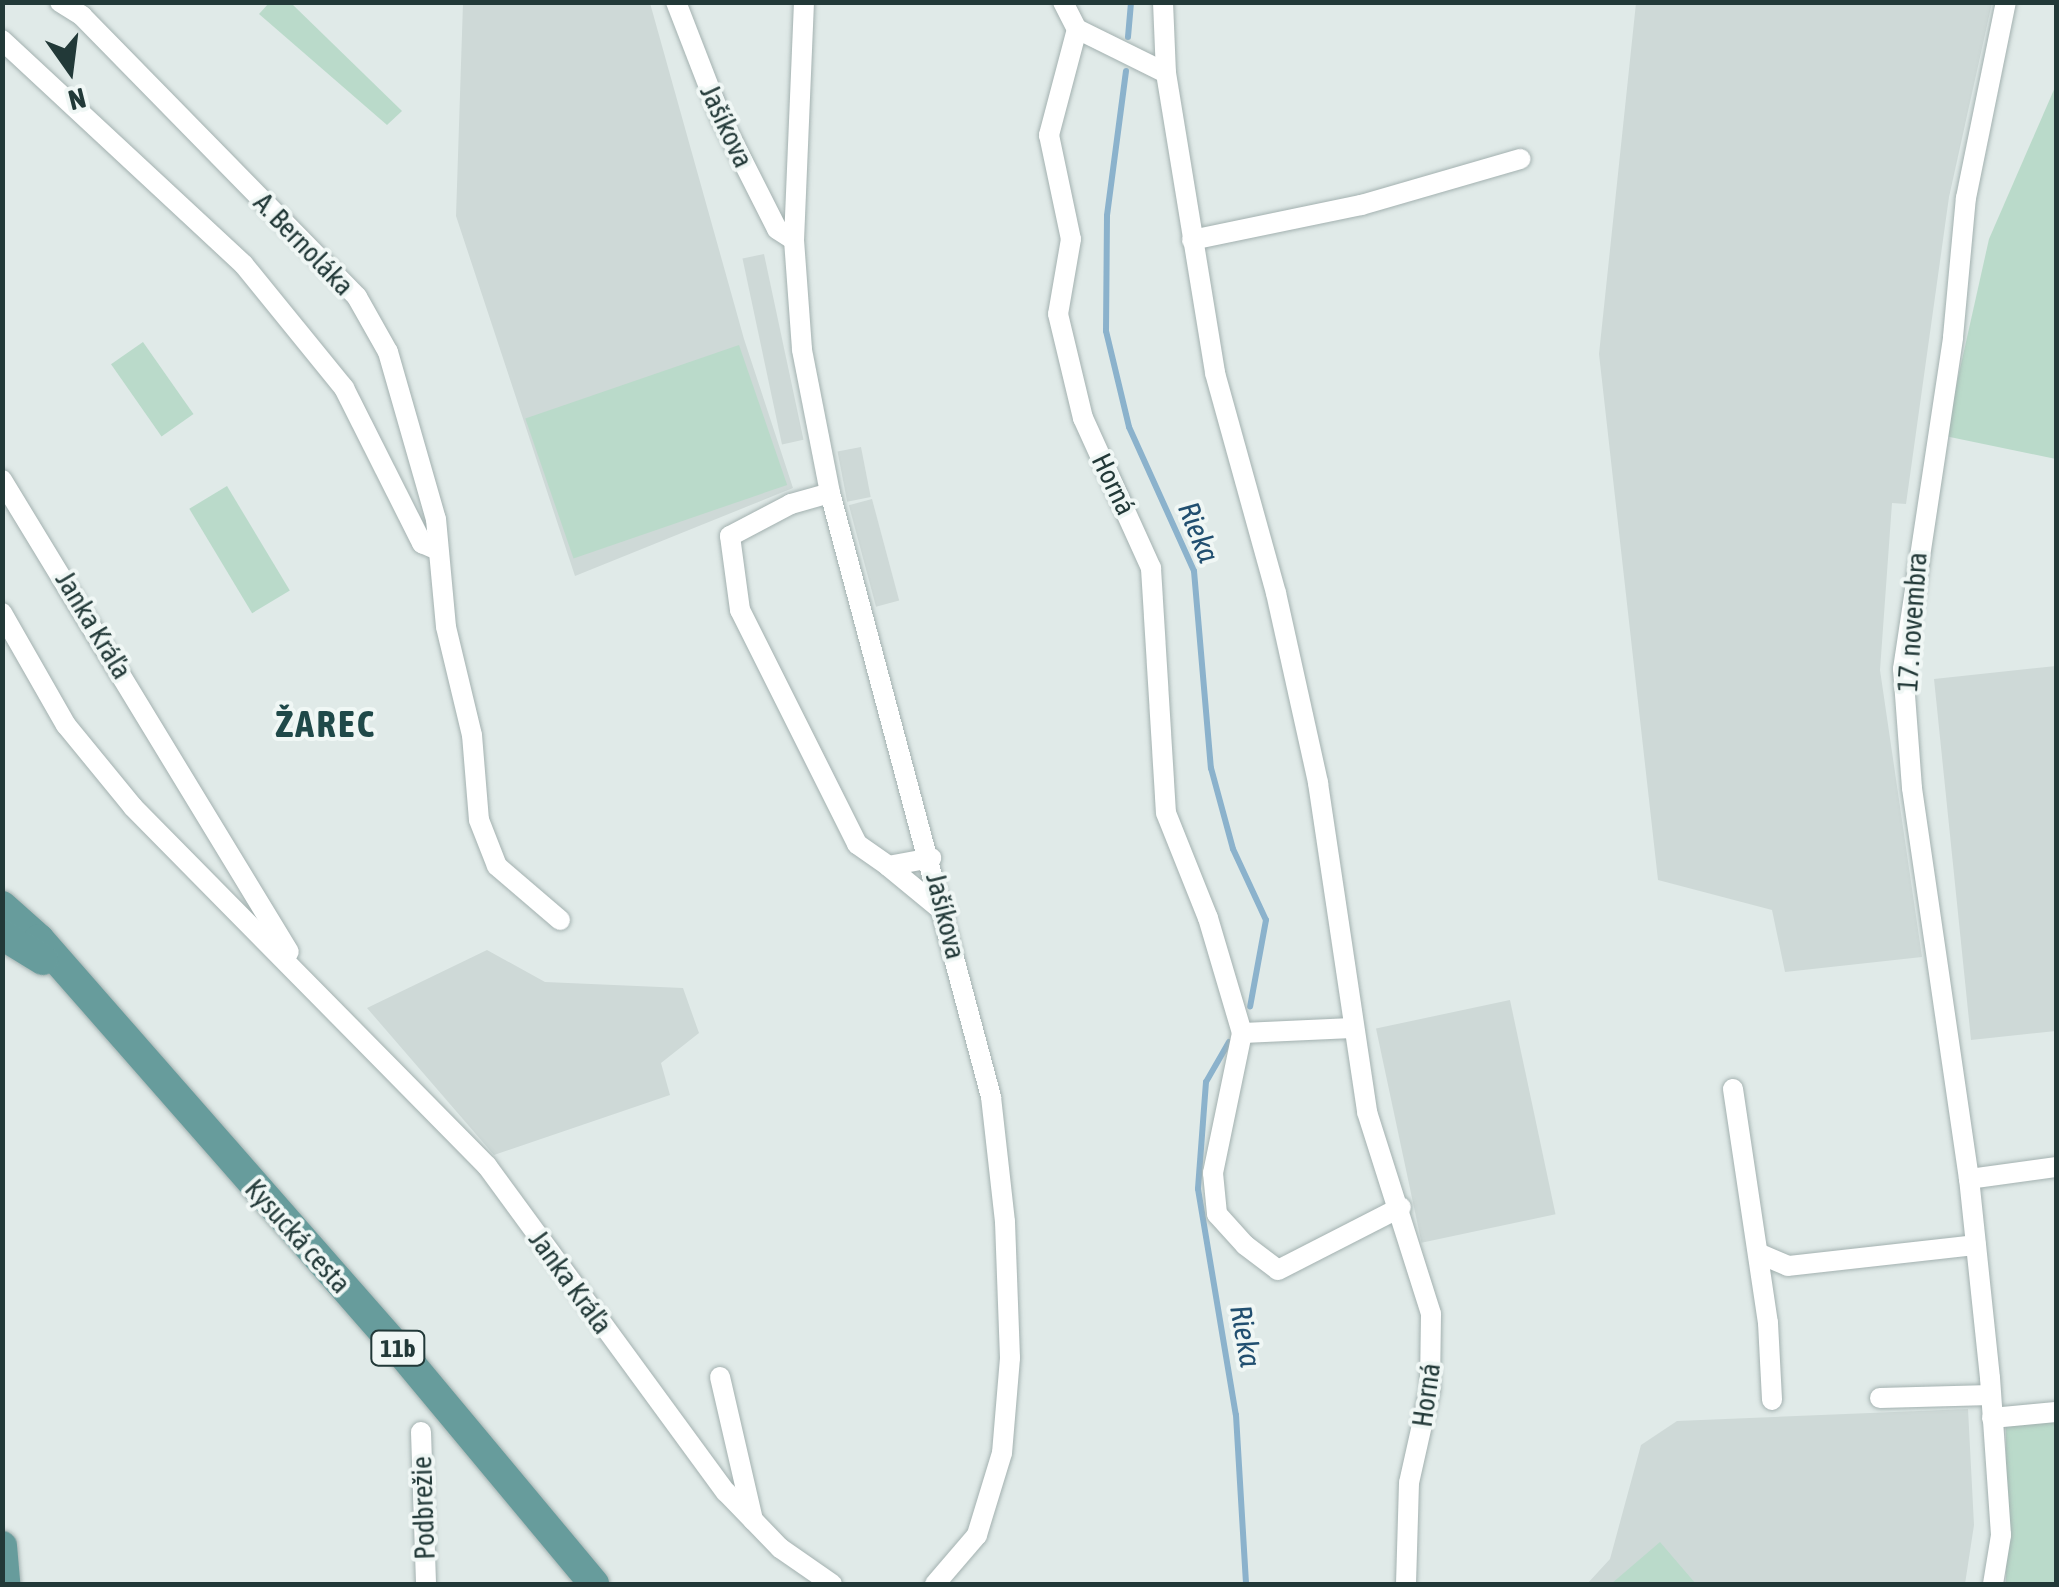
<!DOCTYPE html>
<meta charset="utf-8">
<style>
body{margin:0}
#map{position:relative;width:2059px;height:1587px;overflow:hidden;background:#e0eae8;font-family:"Asap Condensed",sans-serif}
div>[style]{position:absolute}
.built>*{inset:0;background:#ced9d7;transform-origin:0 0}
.green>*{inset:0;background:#badaca;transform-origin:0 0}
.stream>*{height:6px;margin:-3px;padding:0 3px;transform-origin:3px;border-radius:3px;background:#8bb2cc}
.roads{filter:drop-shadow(0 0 2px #a3b1b0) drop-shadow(0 0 2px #a3b1b0)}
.minor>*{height:20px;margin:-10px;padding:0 10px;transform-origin:10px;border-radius:10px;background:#fff}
.primary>*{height:30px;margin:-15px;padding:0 15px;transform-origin:15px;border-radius:15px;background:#679c9c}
span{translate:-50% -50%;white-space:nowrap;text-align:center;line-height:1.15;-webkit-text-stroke:8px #f0f7f5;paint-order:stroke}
.shield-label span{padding:2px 8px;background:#f0f7f5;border:2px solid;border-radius:8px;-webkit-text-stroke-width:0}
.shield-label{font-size:25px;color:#223938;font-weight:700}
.street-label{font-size:28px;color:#223938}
.water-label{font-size:30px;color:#214f70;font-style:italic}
.district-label{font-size:38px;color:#1f4949;font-weight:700;letter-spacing:2.5px}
.frame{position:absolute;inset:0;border:5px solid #223938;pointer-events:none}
.north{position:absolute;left:20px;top:20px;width:100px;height:100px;-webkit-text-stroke:8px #f0f7f5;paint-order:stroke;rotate:166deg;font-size:28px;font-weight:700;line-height:40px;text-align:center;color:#223938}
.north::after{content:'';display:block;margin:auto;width:35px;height:45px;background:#223938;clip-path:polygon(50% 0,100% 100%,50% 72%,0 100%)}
</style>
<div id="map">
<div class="built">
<i style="clip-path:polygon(463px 3px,650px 3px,744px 339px,793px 488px,575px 576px,456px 216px)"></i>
<i style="clip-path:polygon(1636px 3px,1992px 3px,1949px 197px,1906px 504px,1892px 503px,1880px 670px,1922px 957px,1785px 972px,1772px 910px,1658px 880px,1599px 354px)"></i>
<i style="left:764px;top:254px;width:190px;height:22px;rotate:78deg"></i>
<i style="left:861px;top:447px;width:51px;height:24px;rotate:79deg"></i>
<i style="left:872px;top:499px;width:105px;height:24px;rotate:75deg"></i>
<i style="clip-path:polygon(2056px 666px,2056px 1031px,1971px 1040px,1934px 679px)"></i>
<i style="clip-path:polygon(487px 950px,545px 982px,683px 988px,699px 1033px,661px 1063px,670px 1095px,494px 1155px,367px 1008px)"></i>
<i style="left:1510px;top:1000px;width:219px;height:137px;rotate:78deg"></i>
<i style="clip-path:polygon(1968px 1409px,1974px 1525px,1965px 1584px,1587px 1584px,1610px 1559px,1641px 1445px,1677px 1421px)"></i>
</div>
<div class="green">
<i style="clip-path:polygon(269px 3px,291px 3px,402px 111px,387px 125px,259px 14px)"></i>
<i style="clip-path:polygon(2056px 85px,2056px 459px,1945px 436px,1989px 239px)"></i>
<i style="left:143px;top:342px;width:88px;height:39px;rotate:55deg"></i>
<i style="left:739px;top:345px;width:148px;height:226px;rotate:71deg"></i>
<i style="left:227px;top:486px;width:122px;height:44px;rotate:59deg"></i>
<i style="left:2056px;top:1420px;width:164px;height:50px;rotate:90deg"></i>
<i style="clip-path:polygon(1660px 1542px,1696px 1584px,1611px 1584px)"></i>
</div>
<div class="stream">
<i style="left:1128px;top:37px;width:35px;rotate:-85deg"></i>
<i style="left:1126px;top:71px;width:146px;rotate:97.5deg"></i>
<i style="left:1107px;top:216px;width:115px;rotate:90.5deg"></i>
<i style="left:1106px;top:331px;width:99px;rotate:76.5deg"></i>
<i style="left:1129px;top:427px;width:158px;rotate:65.7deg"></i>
<i style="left:1194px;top:571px;width:198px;rotate:85.1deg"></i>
<i style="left:1211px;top:768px;width:84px;rotate:74.8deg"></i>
<i style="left:1233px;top:849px;width:78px;rotate:65.1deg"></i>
<i style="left:1266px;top:920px;width:88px;rotate:100.4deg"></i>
<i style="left:1229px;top:1042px;width:46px;rotate:119.9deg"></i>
<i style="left:1206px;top:1082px;width:107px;rotate:94.3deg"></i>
<i style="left:1198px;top:1189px;width:229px;rotate:80.5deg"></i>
<i style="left:1236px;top:1415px;width:169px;rotate:86.6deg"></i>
</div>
<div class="roads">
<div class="minor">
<i style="left:60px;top:2px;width:26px;rotate:32deg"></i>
<i style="left:82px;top:16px;width:393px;rotate:45.6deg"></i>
<i style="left:357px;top:297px;width:63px;rotate:60.6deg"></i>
<i style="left:388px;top:352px;width:174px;rotate:74deg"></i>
<i style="left:436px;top:519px;width:108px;rotate:84.7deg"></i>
<i style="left:446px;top:627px;width:111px;rotate:76.5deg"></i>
<i style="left:472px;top:735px;width:85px;rotate:85.3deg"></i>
<i style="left:479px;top:820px;width:49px;rotate:68.6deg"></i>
<i style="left:497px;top:866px;width:83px;rotate:40.6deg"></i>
<i style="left:676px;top:2px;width:124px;rotate:68.8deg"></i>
<i style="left:721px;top:118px;width:124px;rotate:63.2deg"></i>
<i style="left:777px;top:229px;width:20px;rotate:33deg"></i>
<i style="left:804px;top:2px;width:238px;rotate:92.4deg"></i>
<i style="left:794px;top:240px;width:110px;rotate:85.8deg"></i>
<i style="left:802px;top:350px;width:146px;rotate:78.9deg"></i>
<i style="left:830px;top:493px;width:625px;rotate:75.07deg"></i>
<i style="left:991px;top:1097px;width:126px;rotate:83.6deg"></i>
<i style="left:1005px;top:1222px;width:136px;rotate:87.9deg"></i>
<i style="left:1010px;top:1358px;width:95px;rotate:94.8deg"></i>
<i style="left:1002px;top:1453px;width:86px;rotate:107deg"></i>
<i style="left:977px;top:1535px;width:65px;rotate:130.6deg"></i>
<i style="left:1063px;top:2px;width:30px;rotate:63deg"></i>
<i style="left:1163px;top:2px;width:71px;rotate:87.6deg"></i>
<i style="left:1166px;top:73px;width:304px;rotate:80.7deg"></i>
<i style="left:1215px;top:373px;width:228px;rotate:74.5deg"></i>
<i style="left:1276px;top:593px;width:195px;rotate:77.5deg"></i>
<i style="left:1318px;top:783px;width:333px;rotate:81.5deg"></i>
<i style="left:1367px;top:1112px;width:212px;rotate:72.4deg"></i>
<i style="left:1431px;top:1314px;width:75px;rotate:90.8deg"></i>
<i style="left:1430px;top:1389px;width:96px;rotate:102.6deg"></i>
<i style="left:1409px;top:1483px;width:101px;rotate:91.7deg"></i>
<i style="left:2px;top:40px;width:330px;rotate:42.9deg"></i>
<i style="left:244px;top:265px;width:159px;rotate:50.9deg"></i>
<i style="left:344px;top:388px;width:174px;rotate:63.3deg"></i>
<i style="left:422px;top:543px;width:17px;rotate:24deg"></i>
<i style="left:1166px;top:73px;width:99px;rotate:-153.7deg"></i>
<i style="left:1077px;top:29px;width:110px;rotate:104.8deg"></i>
<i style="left:1049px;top:135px;width:106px;rotate:78.1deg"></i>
<i style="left:1071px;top:239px;width:76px;rotate:99.8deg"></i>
<i style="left:1058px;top:314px;width:107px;rotate:76.5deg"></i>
<i style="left:1083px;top:418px;width:165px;rotate:65.6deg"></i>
<i style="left:1151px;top:568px;width:245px;rotate:86.5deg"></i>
<i style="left:1166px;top:813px;width:113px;rotate:68.2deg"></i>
<i style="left:1208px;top:918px;width:120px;rotate:73.5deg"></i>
<i style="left:1242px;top:1033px;width:111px;rotate:-2.6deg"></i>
<i style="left:1192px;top:240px;width:173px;rotate:-11.7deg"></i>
<i style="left:1361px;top:205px;width:166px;rotate:-16.1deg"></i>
<i style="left:2px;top:480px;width:552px;rotate:58.7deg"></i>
<i style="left:830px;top:493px;width:41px;rotate:164.2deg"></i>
<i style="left:791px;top:504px;width:69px;rotate:152.3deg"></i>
<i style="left:730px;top:536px;width:75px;rotate:82.3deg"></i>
<i style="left:740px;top:610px;width:262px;rotate:63.4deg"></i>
<i style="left:857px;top:844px;width:38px;rotate:35deg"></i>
<i style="left:888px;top:866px;width:44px;rotate:-10.5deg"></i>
<i style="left:2px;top:613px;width:129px;rotate:60.3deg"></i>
<i style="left:66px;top:725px;width:106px;rotate:50.7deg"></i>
<i style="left:133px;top:807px;width:504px;rotate:45.4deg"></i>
<i style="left:487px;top:1166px;width:404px;rotate:53.8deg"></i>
<i style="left:726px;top:1492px;width:78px;rotate:46deg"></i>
<i style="left:780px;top:1548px;width:63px;rotate:34.7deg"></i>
<i style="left:888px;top:866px;width:74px;rotate:39.5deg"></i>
<i style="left:1242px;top:1033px;width:143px;rotate:101.7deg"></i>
<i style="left:1213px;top:1173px;width:41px;rotate:84.4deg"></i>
<i style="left:1217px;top:1214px;width:42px;rotate:47.9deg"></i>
<i style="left:1245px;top:1245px;width:41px;rotate:37.1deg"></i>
<i style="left:1278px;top:1270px;width:138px;rotate:-27.1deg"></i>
<i style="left:1733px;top:1089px;width:237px;rotate:81.5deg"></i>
<i style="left:1768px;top:1323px;width:77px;rotate:87deg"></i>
<i style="left:1969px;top:1179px;width:88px;rotate:-7.9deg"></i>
<i style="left:1760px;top:1254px;width:30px;rotate:23deg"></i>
<i style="left:1788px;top:1266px;width:189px;rotate:-6.4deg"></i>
<i style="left:720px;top:1377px;width:147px;rotate:77deg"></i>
<i style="left:1880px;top:1398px;width:111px;rotate:-1.5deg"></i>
<i style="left:1992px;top:1418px;width:64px;rotate:-5.4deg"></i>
<i style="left:421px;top:1432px;width:152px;rotate:88.1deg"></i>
<i style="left:1993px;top:1584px;width:50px;rotate:-80.7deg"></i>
<i style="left:2001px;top:1535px;width:157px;rotate:-94deg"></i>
<i style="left:1990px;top:1378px;width:200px;rotate:-96deg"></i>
<i style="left:1969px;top:1179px;width:395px;rotate:-98.3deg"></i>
<i style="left:1912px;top:788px;width:119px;rotate:-94.3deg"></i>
<i style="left:1903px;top:669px;width:336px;rotate:-81.4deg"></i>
<i style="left:1953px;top:337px;width:140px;rotate:-84.7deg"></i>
<i style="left:1966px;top:198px;width:200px;rotate:-78.5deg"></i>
</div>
<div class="primary">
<i style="left:2px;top:906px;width:50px;rotate:41.7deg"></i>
<i style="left:39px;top:939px;width:540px;rotate:48.75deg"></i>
<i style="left:395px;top:1345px;width:311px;rotate:50.2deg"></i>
<i style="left:2px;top:935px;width:48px;rotate:31.4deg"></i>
<i style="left:2px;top:1546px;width:38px;rotate:85deg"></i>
</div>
</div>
<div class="shield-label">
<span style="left:398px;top:1348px">11b</span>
</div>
<div class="street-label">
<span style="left:727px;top:126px;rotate:65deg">Jašíkova</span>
<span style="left:304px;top:244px;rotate:46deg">A. Bernoláka</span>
<span style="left:1114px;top:484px;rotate:64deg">Horná</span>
<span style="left:1912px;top:622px;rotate:-86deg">17. novembra</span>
<span style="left:94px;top:625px;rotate:59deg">Janka Kráľa</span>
<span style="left:946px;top:916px;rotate:76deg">Jašíkova</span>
<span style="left:298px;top:1236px;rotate:48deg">Kysucká cesta</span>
<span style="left:571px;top:1282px;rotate:54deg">Janka Kráľa</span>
<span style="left:1426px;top:1395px;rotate:-82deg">Horná</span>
<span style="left:423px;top:1508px;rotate:-92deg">Podbrežie</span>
</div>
<div class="water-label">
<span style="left:1199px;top:532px;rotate:68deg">Rieka</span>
<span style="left:1246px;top:1336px;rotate:80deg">Rieka</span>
</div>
<div class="district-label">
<span style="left:326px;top:724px">ŽAREC</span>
</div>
<div class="frame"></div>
<div class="north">N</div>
</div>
